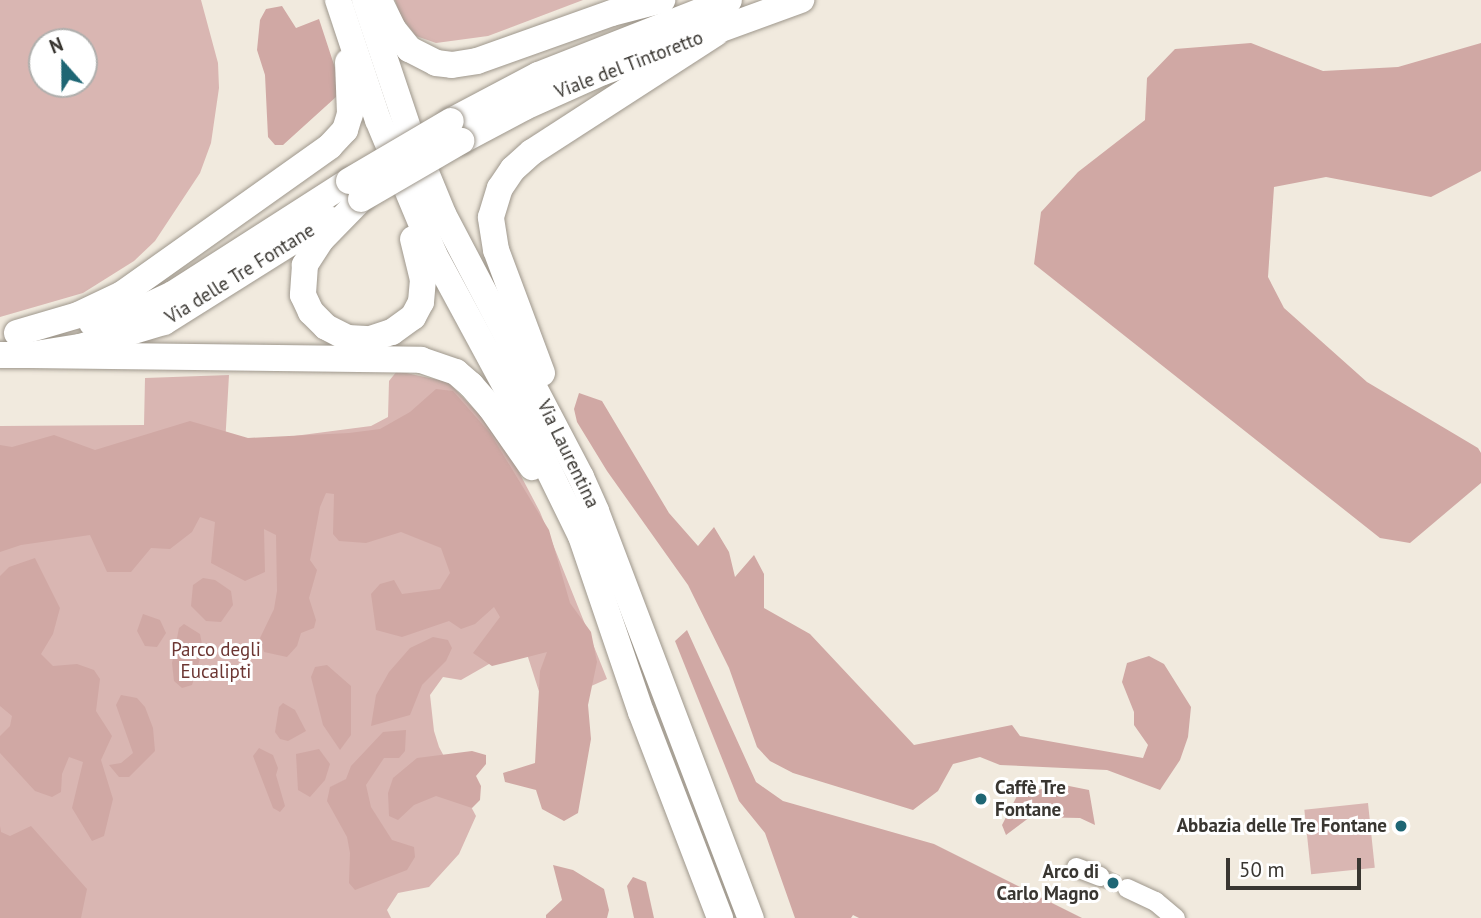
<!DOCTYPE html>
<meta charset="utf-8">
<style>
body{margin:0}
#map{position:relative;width:1481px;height:918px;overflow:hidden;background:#f1eade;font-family:"PT Sans",sans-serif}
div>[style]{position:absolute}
.green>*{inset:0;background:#d9b6b2;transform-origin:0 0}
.forest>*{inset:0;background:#d0a8a4}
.street-tunnel>*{height:19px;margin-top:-9.5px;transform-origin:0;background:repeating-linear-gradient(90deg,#ccc6bb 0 19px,transparent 0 29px)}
.roads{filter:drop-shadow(0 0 2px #9e978c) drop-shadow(0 0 2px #9e978c)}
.street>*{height:19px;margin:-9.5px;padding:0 9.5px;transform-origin:9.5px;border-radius:9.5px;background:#fff}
.secondary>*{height:26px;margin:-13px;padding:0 13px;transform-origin:13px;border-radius:13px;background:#fff}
.bridges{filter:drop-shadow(0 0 2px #9e978c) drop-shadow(0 0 2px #9e978c)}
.secondary-bridge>*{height:26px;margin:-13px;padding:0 13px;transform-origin:13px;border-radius:13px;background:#fff}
.dots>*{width:19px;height:19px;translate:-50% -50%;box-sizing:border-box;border:4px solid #fff;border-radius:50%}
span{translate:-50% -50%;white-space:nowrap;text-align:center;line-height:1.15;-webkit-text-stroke:6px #fff;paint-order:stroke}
.street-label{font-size:19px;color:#393631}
.park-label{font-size:19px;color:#6c3632}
.poi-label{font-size:19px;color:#393631;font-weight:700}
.left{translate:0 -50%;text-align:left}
.right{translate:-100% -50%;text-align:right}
.north{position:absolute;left:28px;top:28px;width:70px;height:70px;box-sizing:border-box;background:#fff;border:2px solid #b0afad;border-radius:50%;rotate:339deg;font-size:19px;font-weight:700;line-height:28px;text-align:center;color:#393631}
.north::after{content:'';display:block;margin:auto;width:24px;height:32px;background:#1e6674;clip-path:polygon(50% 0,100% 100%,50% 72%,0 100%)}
.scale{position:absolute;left:1226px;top:858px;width:135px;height:32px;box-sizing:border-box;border:4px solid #393631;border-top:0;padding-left:9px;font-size:21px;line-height:24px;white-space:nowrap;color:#393631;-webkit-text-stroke:5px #fff;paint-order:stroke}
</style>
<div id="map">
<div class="green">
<i style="clip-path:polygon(evenodd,0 0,201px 0,218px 63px,219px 88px,211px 143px,200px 173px,155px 241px,134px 261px,83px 293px,0 317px,0 0,42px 42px,84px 42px,84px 84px,42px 84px,42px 42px)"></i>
<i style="clip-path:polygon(395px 0,583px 0,488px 36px,436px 43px,416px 36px,400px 16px)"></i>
<i style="clip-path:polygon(397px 371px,448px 382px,500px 436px,540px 512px,607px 679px,544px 707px,526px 651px,489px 664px,461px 680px,443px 677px,430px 695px,434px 731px,439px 747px,476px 816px,459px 854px,429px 887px,398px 893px,387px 910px,391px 918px,0 918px,0 426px,144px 425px,145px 378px,229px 375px,225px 445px,371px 426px,388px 417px,389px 381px)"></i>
<i style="left:1368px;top:803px;width:65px;height:64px;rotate:84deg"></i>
</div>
<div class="forest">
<i style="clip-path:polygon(282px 6px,296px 28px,319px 19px,338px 77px,336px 97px,283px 145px,275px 145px,268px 137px,265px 75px,257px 50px,260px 20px,266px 9px)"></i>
<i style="clip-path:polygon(1251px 43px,1323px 71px,1398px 67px,1481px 43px,1481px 171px,1431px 197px,1326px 177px,1274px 187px,1268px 277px,1284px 308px,1367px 382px,1478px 448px,1481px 453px,1481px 483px,1410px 543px,1380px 538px,1034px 264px,1041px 212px,1078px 172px,1145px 120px,1147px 78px,1175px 49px)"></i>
<i style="clip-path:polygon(436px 389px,453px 391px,490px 433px,549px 530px,570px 603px,591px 632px,597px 662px,588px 705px,591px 739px,578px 813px,564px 821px,542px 809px,536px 790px,505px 782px,503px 773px,535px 763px,540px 671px,547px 652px,492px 666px,473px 653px,500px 617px,494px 607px,475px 624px,461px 629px,449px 621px,402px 637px,376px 630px,371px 594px,380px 584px,394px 580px,402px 594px,440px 589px,450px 573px,441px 548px,401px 532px,366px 543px,339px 541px,333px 534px,334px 494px,326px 493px,320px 507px,310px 560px,317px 570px,309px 598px,316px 620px,314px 628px,301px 633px,297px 646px,287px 657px,264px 652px,260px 638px,274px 609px,277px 591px,276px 535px,264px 529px,265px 572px,245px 581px,211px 563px,215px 522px,200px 517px,192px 532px,170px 549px,151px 548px,131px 572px,107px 572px,90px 535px,21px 545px,0 552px,0 445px,12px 447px,54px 435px,95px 450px,190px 421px,248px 438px,349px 433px,380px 429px,410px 412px)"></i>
<i style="clip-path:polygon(579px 393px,602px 401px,669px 513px,698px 546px,714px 527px,729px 552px,735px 577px,754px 555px,764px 574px,764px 608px,810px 634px,914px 745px,1012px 725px,1020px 736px,1143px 758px,1148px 745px,1134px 725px,1134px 712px,1122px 682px,1127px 663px,1149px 656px,1164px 664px,1191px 707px,1188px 737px,1180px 760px,1160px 790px,1107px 770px,1000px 765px,980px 757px,953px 764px,938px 791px,913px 810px,793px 773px,770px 761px,757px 747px,729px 668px,688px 585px,607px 471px,577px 422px,574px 409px)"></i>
<i style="clip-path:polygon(35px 558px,60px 608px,53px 634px,41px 654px,53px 666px,77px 664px,94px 670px,100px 679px,96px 711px,112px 736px,101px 760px,113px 799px,104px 836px,92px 841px,72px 808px,83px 762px,69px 757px,62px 774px,61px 792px,52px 797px,35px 791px,0 753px,0 736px,10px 726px,12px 716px,0 706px,0 576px,9px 567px)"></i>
<i style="clip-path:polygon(203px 578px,215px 580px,231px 591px,233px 605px,221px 622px,206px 621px,191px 606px,193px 585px)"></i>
<i style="clip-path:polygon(143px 614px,160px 620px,166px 633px,157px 647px,145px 646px,137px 631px)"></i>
<i style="clip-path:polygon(184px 624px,200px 634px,203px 649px,192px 685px,182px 688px,174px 681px,172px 663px,179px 628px)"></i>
<i style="clip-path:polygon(687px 630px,756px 782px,783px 801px,934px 844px,1082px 918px,859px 918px,853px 915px,851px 918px,795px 918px,765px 833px,739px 801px,675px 641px)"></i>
<i style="clip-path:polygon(433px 637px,448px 640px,452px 648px,446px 661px,422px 685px,410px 715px,371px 726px,376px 695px,389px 672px,410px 648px)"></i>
<i style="clip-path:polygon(327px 665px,351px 686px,351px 735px,340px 750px,323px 725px,311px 677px,315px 667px)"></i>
<i style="clip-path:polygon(121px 695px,137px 698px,145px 707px,153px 728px,155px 751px,129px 777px,119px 777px,109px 765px,121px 763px,133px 753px,116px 705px)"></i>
<i style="clip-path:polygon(283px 703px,295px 710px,306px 731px,288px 741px,280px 739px,275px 732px,279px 707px)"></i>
<i style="clip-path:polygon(406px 730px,405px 751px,399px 758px,384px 758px,366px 785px,371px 807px,392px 840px,414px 847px,415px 857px,407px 870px,355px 890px,349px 883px,350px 853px,347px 837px,327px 801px,330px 787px,346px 779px,351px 766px,383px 732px)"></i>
<i style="clip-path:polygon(259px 748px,273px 755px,278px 768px,276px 775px,285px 806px,280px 812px,273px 808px,253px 756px)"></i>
<i style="clip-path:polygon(319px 749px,330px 764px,325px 780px,310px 797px,298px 790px,296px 754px)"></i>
<i style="clip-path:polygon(472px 751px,486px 755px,486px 764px,476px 776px,481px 786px,480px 800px,472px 808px,436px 796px,414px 805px,398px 820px,389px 816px,388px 793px,393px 778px,417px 758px)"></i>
<i style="clip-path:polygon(1059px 784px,1089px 790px,1095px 825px,1080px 818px,1030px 817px,1006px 835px,1002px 825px,1017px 796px)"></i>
<i style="clip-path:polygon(0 826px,1px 832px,10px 836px,31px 826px,87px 889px,81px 918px,0 918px)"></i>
<i style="clip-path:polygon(553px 865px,573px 870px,604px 889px,609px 910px,607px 918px,546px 918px,546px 915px,562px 900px)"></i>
<i style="clip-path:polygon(633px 877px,646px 882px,654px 918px,634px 918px,627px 886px)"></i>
</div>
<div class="street-tunnel">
<i style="left:1099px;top:876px;width:30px;rotate:23deg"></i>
</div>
<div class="roads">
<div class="street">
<i style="left:1076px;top:867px;width:25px;rotate:21deg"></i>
<i style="left:1127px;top:888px;width:31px;rotate:25deg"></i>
<i style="left:1155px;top:901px;width:26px;rotate:40deg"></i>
</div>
<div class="secondary">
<i style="left:338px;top:0;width:126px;rotate:71.6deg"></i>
<i style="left:378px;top:120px;width:145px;rotate:67.3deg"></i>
<i style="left:434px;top:254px;width:200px;rotate:61.6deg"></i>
<i style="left:529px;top:430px;width:118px;rotate:63.9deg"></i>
<i style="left:581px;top:536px;width:186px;rotate:71.2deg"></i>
<i style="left:641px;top:712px;width:221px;rotate:69deg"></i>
<i style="left:365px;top:0;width:138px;rotate:71.4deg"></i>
<i style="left:409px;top:131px;width:90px;rotate:67.7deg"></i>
<i style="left:443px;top:214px;width:297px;rotate:62.3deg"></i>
<i style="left:581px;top:477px;width:37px;rotate:66deg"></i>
<i style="left:596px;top:511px;width:436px;rotate:69.2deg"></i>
<i style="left:379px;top:0;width:32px;rotate:64deg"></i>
<i style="left:393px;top:29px;width:26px;rotate:51deg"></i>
<i style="left:409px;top:49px;width:30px;rotate:27deg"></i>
<i style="left:436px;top:63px;width:16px;rotate:7deg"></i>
<i style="left:452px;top:65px;width:25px;rotate:-9deg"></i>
<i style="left:477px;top:61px;width:143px;rotate:-19.6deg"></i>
<i style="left:612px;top:13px;width:52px;rotate:-14.6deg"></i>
<i style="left:451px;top:121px;width:98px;rotate:-27.9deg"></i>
<i style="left:538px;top:75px;width:205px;rotate:-21.4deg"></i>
<i style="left:461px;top:141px;width:72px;rotate:-28deg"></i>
<i style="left:525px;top:107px;width:85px;rotate:-24.2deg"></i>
<i style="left:603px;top:72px;width:211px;rotate:-20deg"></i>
<i style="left:361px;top:199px;width:57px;rotate:134.3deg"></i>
<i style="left:321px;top:240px;width:30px;rotate:123deg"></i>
<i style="left:305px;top:265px;width:30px;rotate:94deg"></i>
<i style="left:303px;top:295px;width:19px;rotate:65deg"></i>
<i style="left:311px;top:312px;width:21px;rotate:45deg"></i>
<i style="left:326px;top:327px;width:25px;rotate:27deg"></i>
<i style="left:348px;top:338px;width:22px;rotate:3deg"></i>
<i style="left:370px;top:339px;width:23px;rotate:-18deg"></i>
<i style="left:392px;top:332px;width:26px;rotate:-36deg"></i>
<i style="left:413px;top:317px;width:17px;rotate:-62deg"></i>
<i style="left:421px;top:302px;width:22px;rotate:-85deg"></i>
<i style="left:423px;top:280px;width:42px;rotate:-103.7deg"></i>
<i style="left:92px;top:323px;width:53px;rotate:-16.4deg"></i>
<i style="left:143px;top:308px;width:33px;rotate:-25deg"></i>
<i style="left:173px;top:294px;width:209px;rotate:-32.7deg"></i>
<i style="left:17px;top:333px;width:64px;rotate:-16.4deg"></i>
<i style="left:78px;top:315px;width:49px;rotate:-25.5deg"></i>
<i style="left:122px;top:294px;width:255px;rotate:-35.4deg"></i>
<i style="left:330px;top:146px;width:22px;rotate:-47deg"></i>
<i style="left:345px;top:130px;width:17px;rotate:-73deg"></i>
<i style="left:350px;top:114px;width:52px;rotate:-92.2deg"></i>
<i style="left:0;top:355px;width:29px"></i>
<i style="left:29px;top:355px;width:52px;rotate:-8.9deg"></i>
<i style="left:80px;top:347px;width:88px;rotate:-16.6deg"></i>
<i style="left:164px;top:322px;width:194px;rotate:-32.1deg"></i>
<i style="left:29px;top:355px;width:392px;rotate:0.7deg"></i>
<i style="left:421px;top:360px;width:37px;rotate:19deg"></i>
<i style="left:456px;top:372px;width:20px;rotate:41deg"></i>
<i style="left:471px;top:385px;width:30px;rotate:49deg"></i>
<i style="left:491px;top:408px;width:72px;rotate:55.2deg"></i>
<i style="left:542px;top:373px;width:131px;rotate:-110.5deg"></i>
<i style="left:496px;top:250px;width:33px;rotate:-99deg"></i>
<i style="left:491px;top:217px;width:30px;rotate:-73deg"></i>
<i style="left:500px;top:188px;width:23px;rotate:-56deg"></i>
<i style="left:513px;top:169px;width:25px;rotate:-42deg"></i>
<i style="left:532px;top:152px;width:219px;rotate:-32.9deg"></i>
</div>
</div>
<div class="bridges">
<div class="secondary-bridge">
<i style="left:349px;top:181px;width:118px;rotate:-30.5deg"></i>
<i style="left:361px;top:199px;width:116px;rotate:-30.1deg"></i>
</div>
</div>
<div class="dots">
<i style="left:981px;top:799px;background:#1e6674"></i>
<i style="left:1401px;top:826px;background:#1e6674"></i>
<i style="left:1113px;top:883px;background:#1e6674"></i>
</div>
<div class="street-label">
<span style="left:629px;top:65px;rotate:-21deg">Viale del Tintoretto</span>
<span style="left:240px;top:274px;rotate:-32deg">Via delle Tre Fontane</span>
<span style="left:568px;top:454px;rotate:64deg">Via Laurentina</span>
</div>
<div class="park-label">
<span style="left:216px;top:661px">Parco degli<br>Eucalipti</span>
</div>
<div class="poi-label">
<span class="left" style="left:995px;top:799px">Caffè Tre<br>Fontane</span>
<span class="right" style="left:1387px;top:826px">Abbazia delle Tre Fontane</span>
<span class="right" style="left:1099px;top:883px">Arco di<br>Carlo Magno</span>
</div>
<div class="north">N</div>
<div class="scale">50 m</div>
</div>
